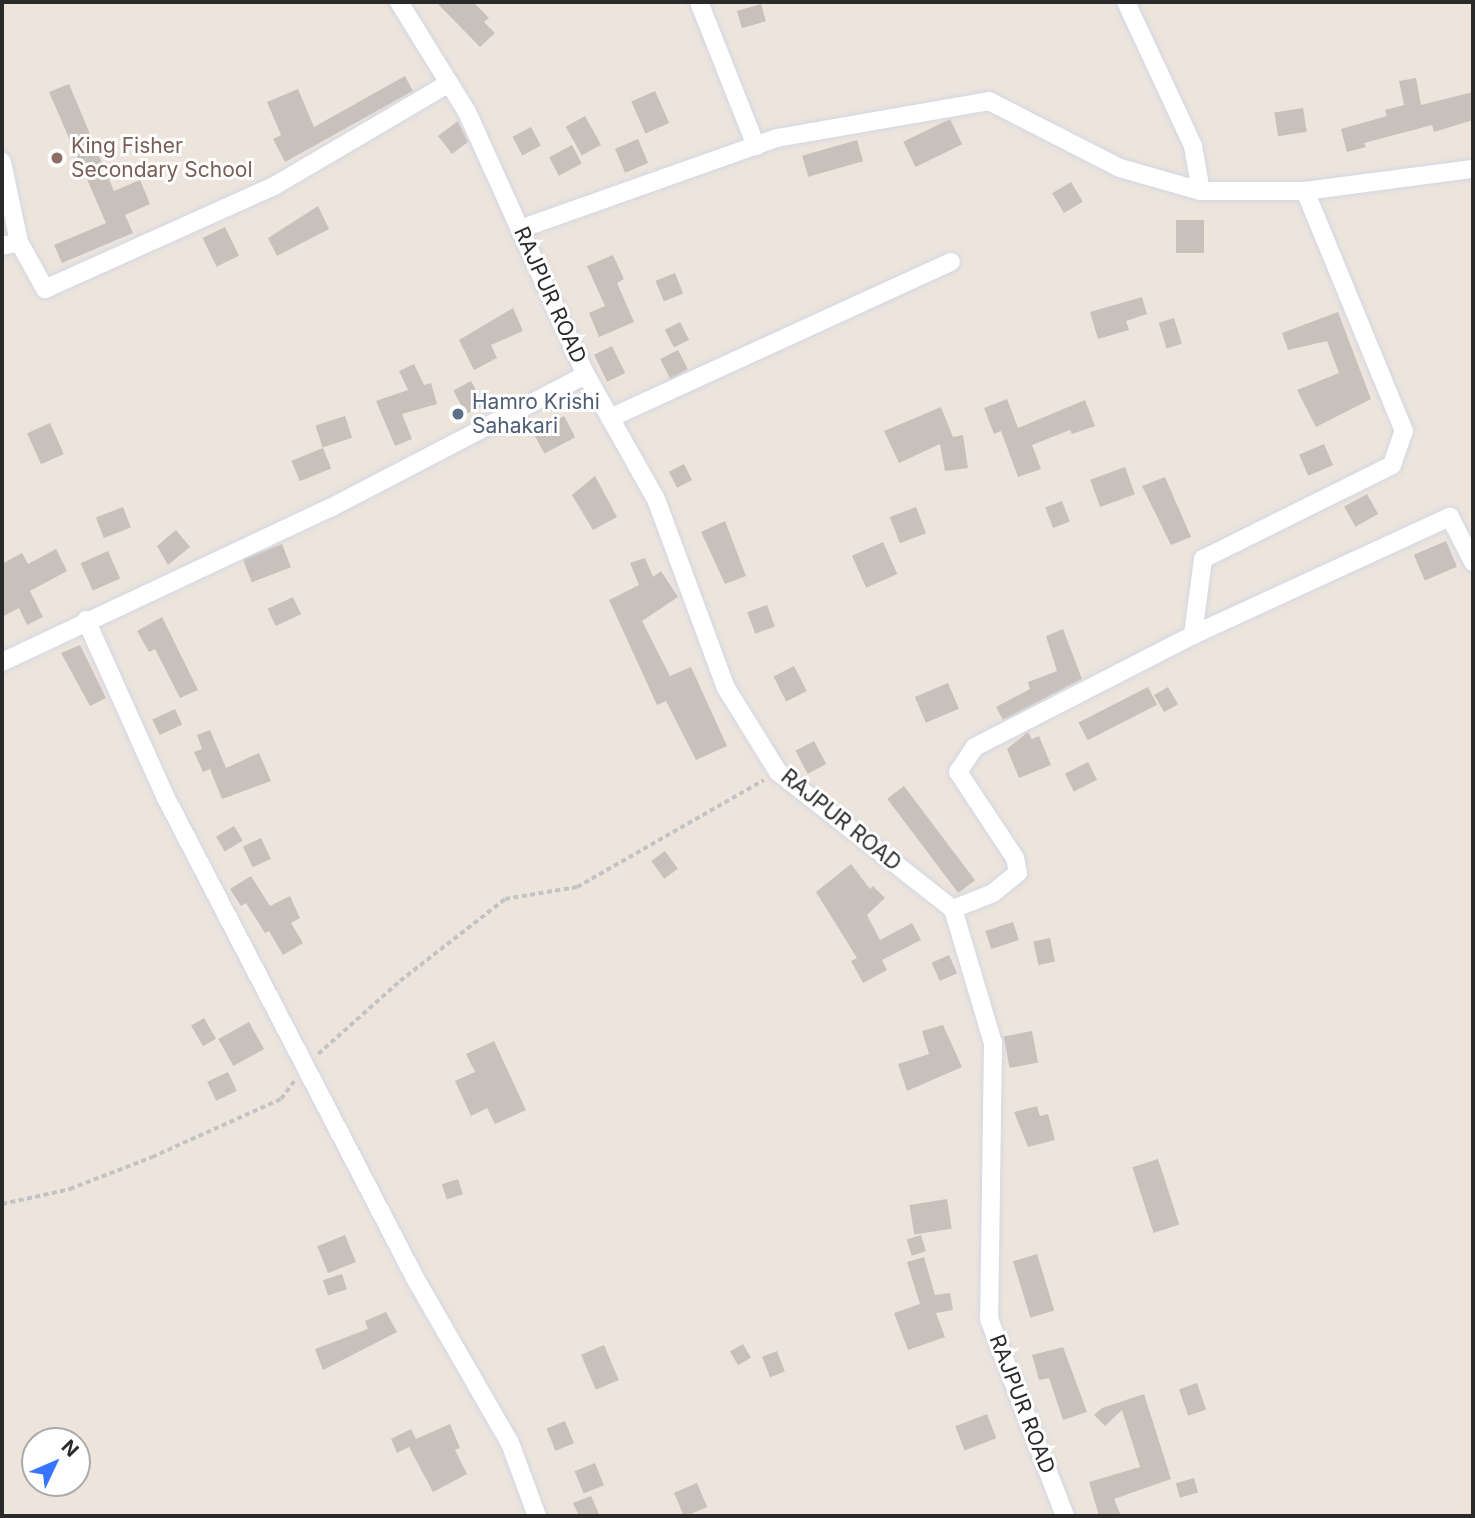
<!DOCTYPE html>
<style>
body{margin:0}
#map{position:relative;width:1475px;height:1518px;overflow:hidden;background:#ede4dc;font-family:Inter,sans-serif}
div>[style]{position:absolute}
.building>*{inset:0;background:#c8c1bb;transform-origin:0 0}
.path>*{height:3.5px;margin-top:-1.75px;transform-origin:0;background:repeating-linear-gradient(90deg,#c3c3c3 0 5px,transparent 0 8.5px)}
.roads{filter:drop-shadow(0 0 2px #d1d7e4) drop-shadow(0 0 2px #d1d7e4)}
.minor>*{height:18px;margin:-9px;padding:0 9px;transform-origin:9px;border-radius:9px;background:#fff}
.dots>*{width:19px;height:19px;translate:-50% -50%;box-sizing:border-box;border:4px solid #fff;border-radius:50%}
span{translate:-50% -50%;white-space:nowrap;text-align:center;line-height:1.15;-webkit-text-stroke:6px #fff;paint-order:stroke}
.education-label{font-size:21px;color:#785e54}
.left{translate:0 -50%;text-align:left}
.street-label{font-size:21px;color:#2a2a2a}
.service-label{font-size:21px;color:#4e5e75}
.frame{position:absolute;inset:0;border:4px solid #2a2a2a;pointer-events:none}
.north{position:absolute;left:21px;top:1427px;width:70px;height:70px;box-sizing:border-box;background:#fff;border:2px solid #aaa;border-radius:50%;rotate:46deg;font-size:19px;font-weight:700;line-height:28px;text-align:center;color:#2a2a2a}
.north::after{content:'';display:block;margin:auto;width:24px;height:32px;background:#3774ff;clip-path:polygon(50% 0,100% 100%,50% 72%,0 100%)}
</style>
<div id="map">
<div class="building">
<i style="clip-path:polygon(436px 2px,473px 2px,489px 18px,484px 22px,495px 33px,480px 47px)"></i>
<i style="left:761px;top:4px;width:18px;height:25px;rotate:74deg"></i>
<i style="clip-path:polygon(405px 76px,413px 91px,285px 162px,273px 139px,281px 135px,267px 102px,298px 89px,314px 127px)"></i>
<i style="clip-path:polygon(1416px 78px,1421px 105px,1473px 92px,1473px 120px,1434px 132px,1432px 125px,1364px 143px,1366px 147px,1347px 152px,1341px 129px,1387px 116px,1385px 110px,1404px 105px,1399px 81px)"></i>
<i style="clip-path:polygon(69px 84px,114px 191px,140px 180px,150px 204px,125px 215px,133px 233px,62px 263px,54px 245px,106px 223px,49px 92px)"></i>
<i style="left:655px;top:91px;width:35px;height:26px;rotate:66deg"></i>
<i style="left:1303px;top:108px;width:24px;height:29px;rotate:81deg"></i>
<i style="left:585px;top:116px;width:33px;height:22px;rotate:61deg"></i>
<i style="left:950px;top:119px;width:28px;height:52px;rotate:64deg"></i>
<i style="clip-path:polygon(458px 121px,468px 142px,452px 154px,438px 136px)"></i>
<i style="left:531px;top:127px;width:21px;height:21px;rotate:62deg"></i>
<i style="left:638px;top:139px;width:26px;height:25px;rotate:67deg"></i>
<i style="left:857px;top:140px;width:22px;height:57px;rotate:74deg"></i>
<i style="left:572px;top:145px;width:21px;height:26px;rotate:62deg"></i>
<i style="left:1071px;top:182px;width:23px;height:22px;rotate:59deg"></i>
<i style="clip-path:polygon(318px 206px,329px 229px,277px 256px,268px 238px)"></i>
<i style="left:1176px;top:220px;width:28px;height:33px"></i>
<i style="left:225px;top:227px;width:32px;height:25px;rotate:64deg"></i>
<i style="clip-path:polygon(613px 255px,624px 279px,617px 283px,634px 322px,599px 337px,589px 313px,605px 306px,587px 266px)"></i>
<i style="left:675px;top:273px;width:22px;height:21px;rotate:68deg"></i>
<i style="clip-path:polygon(1142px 297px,1147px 314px,1126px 321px,1129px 330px,1098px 339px,1090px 312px)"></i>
<i style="clip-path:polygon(513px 308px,523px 331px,491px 345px,497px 358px,474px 370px,459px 340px)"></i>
<i style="clip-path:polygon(1338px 312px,1371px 399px,1316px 427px,1297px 390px,1339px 373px,1327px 341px,1288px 350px,1282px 333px)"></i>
<i style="left:1174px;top:318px;width:27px;height:16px;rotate:73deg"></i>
<i style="left:680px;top:322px;width:20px;height:17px;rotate:63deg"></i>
<i style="left:612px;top:346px;width:30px;height:20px;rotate:64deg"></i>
<i style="left:678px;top:350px;width:22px;height:20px;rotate:63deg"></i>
<i style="clip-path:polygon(414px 364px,424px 385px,431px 383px,437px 404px,402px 414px,412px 439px,395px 446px,376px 401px,408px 390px,399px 371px)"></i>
<i style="left:471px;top:381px;width:27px;height:20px;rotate:62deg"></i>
<i style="clip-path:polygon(1007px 399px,1018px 428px,1085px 400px,1095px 426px,1072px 434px,1070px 430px,1032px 445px,1041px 469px,1018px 477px,1001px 431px,994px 434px,984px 408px)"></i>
<i style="clip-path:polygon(941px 407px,953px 437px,963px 435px,968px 468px,945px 471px,940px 444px,899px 463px,884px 431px)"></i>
<i style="left:345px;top:416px;width:23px;height:31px;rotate:72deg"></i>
<i style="left:564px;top:416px;width:24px;height:35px;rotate:62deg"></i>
<i style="left:50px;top:423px;width:34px;height:25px;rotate:66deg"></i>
<i style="left:1324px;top:444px;width:23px;height:27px;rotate:67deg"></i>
<i style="left:323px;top:448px;width:22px;height:34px;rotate:68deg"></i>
<i style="left:684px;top:464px;width:18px;height:17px;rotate:63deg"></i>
<i style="left:1125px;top:467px;width:29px;height:37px;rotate:70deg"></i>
<i style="clip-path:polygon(595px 476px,617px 517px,593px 530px,572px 495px)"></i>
<i style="clip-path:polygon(1165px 477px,1191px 537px,1171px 545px,1142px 486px)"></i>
<i style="left:1367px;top:494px;width:23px;height:26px;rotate:61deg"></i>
<i style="left:1062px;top:501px;width:22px;height:18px;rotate:69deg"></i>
<i style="left:123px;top:507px;width:22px;height:29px;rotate:69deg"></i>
<i style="left:916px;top:507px;width:28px;height:28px;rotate:69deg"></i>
<i style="clip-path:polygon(725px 521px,746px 576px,725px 584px,701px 532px)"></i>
<i style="clip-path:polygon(176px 530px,190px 547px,168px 565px,157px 546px)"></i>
<i style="left:1446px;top:541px;width:28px;height:35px;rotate:67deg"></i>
<i style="left:883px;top:542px;width:35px;height:34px;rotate:66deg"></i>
<i style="left:282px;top:544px;width:25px;height:42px;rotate:69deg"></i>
<i style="clip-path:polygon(56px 549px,67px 571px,30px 591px,43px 617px,27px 625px,19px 608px,2px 617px,2px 564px,22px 553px,28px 564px)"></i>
<i style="left:108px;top:551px;width:30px;height:30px;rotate:66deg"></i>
<i style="clip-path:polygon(645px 558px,653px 577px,661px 571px,678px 597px,642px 621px,670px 676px,691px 667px,727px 746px,696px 760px,666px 701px,657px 705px,609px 600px,639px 585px,630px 563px)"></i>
<i style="left:293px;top:597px;width:19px;height:28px;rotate:65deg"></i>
<i style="left:767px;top:605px;width:23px;height:21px;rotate:70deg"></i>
<i style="clip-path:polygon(162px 617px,198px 690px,180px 698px,155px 649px,149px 652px,137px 631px)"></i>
<i style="clip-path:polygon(1063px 629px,1082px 679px,1003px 720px,996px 707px,1030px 689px,1028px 682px,1057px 671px,1046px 636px)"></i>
<i style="clip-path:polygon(80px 645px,106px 698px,90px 706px,61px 653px)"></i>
<i style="left:794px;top:666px;width:28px;height:23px;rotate:63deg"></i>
<i style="left:948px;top:683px;width:28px;height:36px;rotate:67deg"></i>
<i style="left:1148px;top:687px;width:20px;height:78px;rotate:63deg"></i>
<i style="left:1168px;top:687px;width:20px;height:16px;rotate:60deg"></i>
<i style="left:175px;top:709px;width:17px;height:25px;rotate:65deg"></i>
<i style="clip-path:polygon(210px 730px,226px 768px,259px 753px,271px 781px,222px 799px,210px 769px,203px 772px,194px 752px,202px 749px,197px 735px)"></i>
<i style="clip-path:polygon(1028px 732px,1032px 739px,1039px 736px,1051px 765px,1019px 778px,1007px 749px)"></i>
<i style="left:814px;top:741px;width:26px;height:21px;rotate:62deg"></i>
<i style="left:1088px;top:762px;width:20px;height:26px;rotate:63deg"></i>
<i style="left:904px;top:786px;width:118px;height:21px;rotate:53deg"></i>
<i style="left:234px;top:826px;width:17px;height:21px;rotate:59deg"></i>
<i style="left:261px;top:838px;width:23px;height:20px;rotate:65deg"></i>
<i style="left:665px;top:851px;width:22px;height:17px;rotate:54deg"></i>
<i style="clip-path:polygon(851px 864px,870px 889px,873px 886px,885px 898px,867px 915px,880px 940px,912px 923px,921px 940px,882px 960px,887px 970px,863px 983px,851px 961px,857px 958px,816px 892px)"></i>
<i style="clip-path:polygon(251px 876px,270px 906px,290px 896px,300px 918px,291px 923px,303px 943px,283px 955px,269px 931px,265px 933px,246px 903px,241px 906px,230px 889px)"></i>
<i style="left:1013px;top:922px;width:19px;height:29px;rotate:72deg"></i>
<i style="left:1050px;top:938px;width:24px;height:17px;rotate:78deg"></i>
<i style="left:949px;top:955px;width:20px;height:19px;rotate:66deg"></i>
<i style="left:204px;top:1018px;width:24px;height:15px;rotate:60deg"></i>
<i style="left:249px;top:1022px;width:31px;height:35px;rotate:61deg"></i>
<i style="clip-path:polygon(943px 1025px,962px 1067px,907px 1091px,898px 1064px,929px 1054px,922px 1031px)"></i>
<i style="left:1032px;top:1031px;width:32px;height:29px;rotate:79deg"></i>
<i style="clip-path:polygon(494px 1041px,526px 1110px,495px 1124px,487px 1108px,471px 1116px,455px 1081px,475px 1072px,466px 1054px)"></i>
<i style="left:228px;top:1072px;width:21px;height:23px;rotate:65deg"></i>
<i style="clip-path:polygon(1037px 1106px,1040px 1116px,1048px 1114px,1055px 1140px,1028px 1147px,1014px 1112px)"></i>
<i style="left:1158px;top:1159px;width:69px;height:27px;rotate:72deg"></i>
<i style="left:458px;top:1179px;width:16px;height:17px;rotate:72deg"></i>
<i style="left:947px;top:1199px;width:30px;height:38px;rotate:81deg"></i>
<i style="left:345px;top:1235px;width:29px;height:30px;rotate:68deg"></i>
<i style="left:921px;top:1235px;width:17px;height:15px;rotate:73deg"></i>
<i style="left:1037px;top:1254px;width:59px;height:25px;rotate:73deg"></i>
<i style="clip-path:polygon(924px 1257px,935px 1295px,950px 1293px,953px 1310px,936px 1313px,945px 1337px,908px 1350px,894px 1313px,920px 1304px,907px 1262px)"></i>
<i style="left:342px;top:1274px;width:16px;height:20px;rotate:72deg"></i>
<i style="clip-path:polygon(386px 1312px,397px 1332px,323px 1370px,315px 1349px,368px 1329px,365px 1321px)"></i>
<i style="left:743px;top:1344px;width:16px;height:15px;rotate:60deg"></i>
<i style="left:604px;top:1345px;width:38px;height:25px;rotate:67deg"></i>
<i style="clip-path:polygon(1063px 1347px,1087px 1412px,1063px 1420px,1049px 1378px,1039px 1380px,1032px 1355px)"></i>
<i style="left:777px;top:1351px;width:22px;height:16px;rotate:69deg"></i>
<i style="left:1197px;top:1383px;width:28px;height:19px;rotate:71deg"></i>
<i style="clip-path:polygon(1144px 1394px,1171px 1479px,1114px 1499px,1121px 1516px,1099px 1516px,1089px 1482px,1140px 1467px,1122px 1410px,1105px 1426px,1094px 1415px,1102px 1408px)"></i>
<i style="left:987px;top:1414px;width:26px;height:34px;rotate:69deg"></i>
<i style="left:565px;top:1421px;width:24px;height:20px;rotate:68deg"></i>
<i style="clip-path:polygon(450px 1424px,460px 1448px,455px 1450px,467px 1474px,433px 1492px,409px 1447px,397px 1453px,391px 1439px,411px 1429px,416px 1439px)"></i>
<i style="left:595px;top:1463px;width:24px;height:22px;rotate:68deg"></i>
<i style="left:1194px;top:1478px;width:15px;height:19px;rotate:74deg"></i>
<i style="left:697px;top:1483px;width:26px;height:25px;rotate:67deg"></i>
<i style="clip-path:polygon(591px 1496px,600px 1516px,579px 1516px,573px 1503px)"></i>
</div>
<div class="path">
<i style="left:318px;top:1054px;width:110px;rotate:-41.7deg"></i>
<i style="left:400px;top:981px;width:133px;rotate:-38deg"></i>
<i style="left:505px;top:899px;width:73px;rotate:-9.5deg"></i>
<i style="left:577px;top:887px;width:215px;rotate:-29.8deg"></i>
<i style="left:2px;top:1204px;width:70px;rotate:-12.4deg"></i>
<i style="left:70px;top:1189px;width:88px;rotate:-21.3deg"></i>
<i style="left:152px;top:1157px;width:141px;rotate:-24.2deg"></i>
<i style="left:281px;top:1099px;width:22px;rotate:-54deg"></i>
</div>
<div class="roads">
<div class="minor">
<i style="left:399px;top:2px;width:129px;rotate:58.3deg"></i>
<i style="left:467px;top:112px;width:289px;rotate:65.7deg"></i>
<i style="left:586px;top:375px;width:142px;rotate:60.6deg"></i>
<i style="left:656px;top:499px;width:202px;rotate:69.7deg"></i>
<i style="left:726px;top:688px;width:99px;rotate:58.2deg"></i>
<i style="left:778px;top:772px;width:222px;rotate:38.1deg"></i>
<i style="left:953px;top:909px;width:140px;rotate:73.4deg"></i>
<i style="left:993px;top:1043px;width:276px;rotate:90.8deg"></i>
<i style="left:989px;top:1319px;width:211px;rotate:68.9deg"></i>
<i style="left:699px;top:2px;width:155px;rotate:68.4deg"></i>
<i style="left:1126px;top:2px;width:159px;rotate:65deg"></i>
<i style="left:1193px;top:146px;width:46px;rotate:79.9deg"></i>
<i style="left:2px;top:162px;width:82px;rotate:78deg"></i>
<i style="left:520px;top:229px;width:273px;rotate:-19.5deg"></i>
<i style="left:777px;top:138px;width:215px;rotate:-9.9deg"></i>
<i style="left:989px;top:101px;width:147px;rotate:27.1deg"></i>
<i style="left:1120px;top:168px;width:84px;rotate:15.9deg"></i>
<i style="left:1201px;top:191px;width:104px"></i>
<i style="left:1305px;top:191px;width:169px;rotate:-7.5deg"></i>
<i style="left:2px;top:246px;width:17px;rotate:-13deg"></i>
<i style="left:19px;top:242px;width:54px;rotate:61deg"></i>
<i style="left:45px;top:289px;width:253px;rotate:-24.2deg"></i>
<i style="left:276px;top:185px;width:201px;rotate:-30.5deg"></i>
<i style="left:610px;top:418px;width:375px;rotate:-24.6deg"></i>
<i style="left:86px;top:620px;width:195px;rotate:65.8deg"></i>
<i style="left:166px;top:798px;width:541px;rotate:62.58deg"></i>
<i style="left:415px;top:1278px;width:190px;rotate:60.1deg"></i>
<i style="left:510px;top:1443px;width:78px;rotate:69.7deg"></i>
<i style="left:1193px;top:635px;width:283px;rotate:-24.7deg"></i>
<i style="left:1450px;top:517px;width:51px;rotate:62.9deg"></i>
<i style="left:2px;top:662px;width:362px;rotate:-25.2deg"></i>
<i style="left:330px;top:508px;width:288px;rotate:-27.5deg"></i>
<i style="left:953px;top:909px;width:43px;rotate:-21.8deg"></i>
<i style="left:993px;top:893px;width:32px;rotate:-39deg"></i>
<i style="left:1018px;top:873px;width:15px;rotate:-101deg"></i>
<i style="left:1015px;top:858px;width:103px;rotate:-123.5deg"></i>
<i style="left:958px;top:772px;width:30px;rotate:-56deg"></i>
<i style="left:975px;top:747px;width:245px;rotate:-27.2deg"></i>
<i style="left:1193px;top:635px;width:77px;rotate:-82.5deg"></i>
<i style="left:1203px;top:559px;width:211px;rotate:-26.4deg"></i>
<i style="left:1392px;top:465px;width:36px;rotate:-71deg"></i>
<i style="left:1404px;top:431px;width:260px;rotate:-112.4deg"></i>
</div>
</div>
<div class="dots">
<i style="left:57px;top:158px;background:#8d6e63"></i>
<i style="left:458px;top:414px;background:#5c6f8a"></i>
</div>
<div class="education-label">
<span class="left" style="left:71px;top:158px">King Fisher<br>Secondary School</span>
</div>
<div class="street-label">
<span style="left:550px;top:295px;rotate:66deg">RAJPUR ROAD</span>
<span style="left:841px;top:820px;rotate:39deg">RAJPUR ROAD</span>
<span style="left:1022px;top:1404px;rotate:69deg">RAJPUR ROAD</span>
</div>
<div class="service-label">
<span class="left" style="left:472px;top:414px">Hamro Krishi<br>Sahakari</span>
</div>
<div class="frame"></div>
<div class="north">N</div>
</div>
